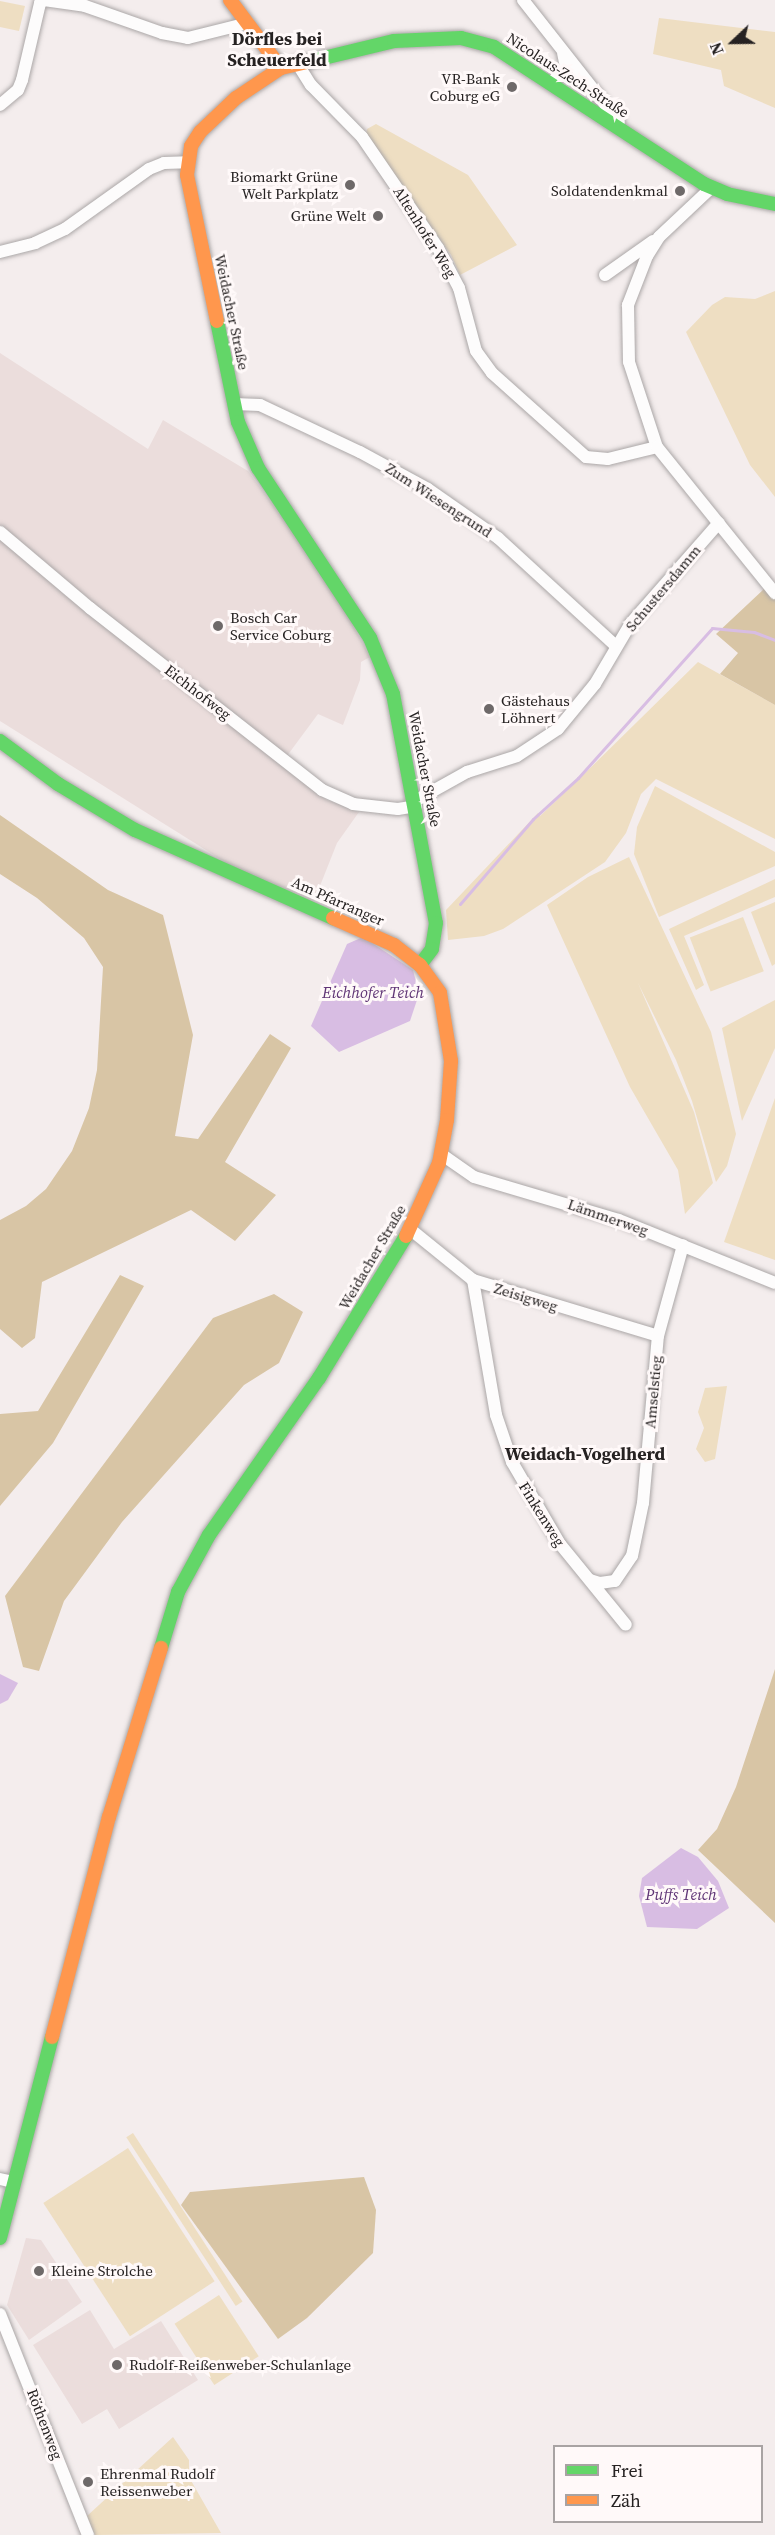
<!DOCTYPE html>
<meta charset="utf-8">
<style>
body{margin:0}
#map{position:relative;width:775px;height:2535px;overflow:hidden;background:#f4eded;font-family:"Source Serif 4",serif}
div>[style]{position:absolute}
.built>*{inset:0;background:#ebdddc}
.green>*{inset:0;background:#eedec2;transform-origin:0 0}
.forest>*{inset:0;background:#d8c5a5}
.water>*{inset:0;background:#d8bde3}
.stream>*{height:3px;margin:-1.5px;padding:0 1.5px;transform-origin:1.5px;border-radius:1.5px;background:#d8bde3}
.roads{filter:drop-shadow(0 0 2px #aba7a7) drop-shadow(0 0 2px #aba7a7)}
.street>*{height:12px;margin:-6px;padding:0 6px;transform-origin:6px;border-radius:6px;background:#fdfcfc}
.fast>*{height:14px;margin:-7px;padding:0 7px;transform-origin:7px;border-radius:7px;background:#63d668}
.slow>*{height:14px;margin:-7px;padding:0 7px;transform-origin:7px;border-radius:7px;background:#ff974d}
.dots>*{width:16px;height:16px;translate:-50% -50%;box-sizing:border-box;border:3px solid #fff9f9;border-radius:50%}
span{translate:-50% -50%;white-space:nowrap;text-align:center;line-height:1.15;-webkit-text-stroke:6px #fff9f9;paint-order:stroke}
.street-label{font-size:15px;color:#262222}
.poi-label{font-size:15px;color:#262222}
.right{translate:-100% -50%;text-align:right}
.left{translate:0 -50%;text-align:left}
.water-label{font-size:16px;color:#603576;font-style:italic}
.quarter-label{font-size:18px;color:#262222;font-weight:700}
.legend{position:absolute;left:553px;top:2445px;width:210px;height:78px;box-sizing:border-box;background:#fff9f9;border:2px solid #a8a3a3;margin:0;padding:8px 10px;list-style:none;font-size:18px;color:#262222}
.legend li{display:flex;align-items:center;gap:12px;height:30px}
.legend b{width:30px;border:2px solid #a8a3a3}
.north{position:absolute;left:703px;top:12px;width:60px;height:60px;-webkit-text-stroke:4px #fff9f9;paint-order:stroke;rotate:248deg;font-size:16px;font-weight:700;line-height:24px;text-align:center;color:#262222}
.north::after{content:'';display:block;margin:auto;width:21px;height:27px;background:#262222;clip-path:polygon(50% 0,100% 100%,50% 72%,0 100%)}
</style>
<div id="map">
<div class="built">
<i style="clip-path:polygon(0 353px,148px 449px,163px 420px,248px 471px,330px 583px,370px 657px,361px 662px,360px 680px,343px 725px,318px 714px,281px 764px,327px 800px,359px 812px,337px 843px,314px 901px,233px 867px,0 721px)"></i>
<i style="clip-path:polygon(26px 2238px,41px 2240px,82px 2302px,29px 2340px,7px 2305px)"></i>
<i style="clip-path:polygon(90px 2310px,114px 2349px,161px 2321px,198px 2380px,119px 2429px,107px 2409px,82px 2424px,33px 2345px)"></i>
</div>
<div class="green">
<i style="clip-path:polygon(0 1px,25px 6px,19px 31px,0 27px)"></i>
<i style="clip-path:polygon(659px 18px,775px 32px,775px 108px,724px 86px,721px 70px,653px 54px)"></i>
<i style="clip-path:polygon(376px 124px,468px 175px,517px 245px,460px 275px,451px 255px,366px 134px,367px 129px)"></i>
<i style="clip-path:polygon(775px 291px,775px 497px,750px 465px,686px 332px,712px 305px,725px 297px,755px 299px)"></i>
<i style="clip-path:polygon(698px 662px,775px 705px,775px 839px,656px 779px,641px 794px,626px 833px,605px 862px,503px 929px,484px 936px,448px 940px,446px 910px,538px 813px,540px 816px,579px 779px)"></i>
<i style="clip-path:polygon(655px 786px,775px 852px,775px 866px,659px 917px,634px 854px,637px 827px)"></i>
<i style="clip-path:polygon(629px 857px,711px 1032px,736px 1134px,727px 1166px,716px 1182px,692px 1101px,676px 1060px,638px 983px,694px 1112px,713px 1183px,685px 1214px,678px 1170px,630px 1087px,547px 905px,588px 877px)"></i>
<i style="clip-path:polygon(775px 879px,775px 897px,684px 936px,704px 985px,696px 990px,669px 929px)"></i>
<i style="clip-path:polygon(775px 902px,775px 964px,772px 966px,751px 912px)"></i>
<i style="left:743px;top:917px;width:58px;height:57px;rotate:69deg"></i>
<i style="clip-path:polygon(775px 1000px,775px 1048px,742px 1121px,722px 1028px)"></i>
<i style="clip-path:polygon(775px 1098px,775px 1260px,724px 1242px)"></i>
<i style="clip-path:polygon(727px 1386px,715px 1459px,705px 1462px,696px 1449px,704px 1428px,698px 1412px,705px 1388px)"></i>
<i style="left:133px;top:2133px;width:201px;height:8px;rotate:57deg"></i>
<i style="left:128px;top:2148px;width:159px;height:101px;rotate:57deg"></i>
<i style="left:219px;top:2295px;width:73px;height:53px;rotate:57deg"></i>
<i style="clip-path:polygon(173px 2437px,189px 2460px,189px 2477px,221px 2533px,95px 2535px,87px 2516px)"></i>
</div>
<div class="forest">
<i style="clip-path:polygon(765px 588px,775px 599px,775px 705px,720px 674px,738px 653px,716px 634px)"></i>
<i style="clip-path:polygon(0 815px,108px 890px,163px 915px,193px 1035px,175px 1136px,198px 1139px,270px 1034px,291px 1048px,225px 1162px,276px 1195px,235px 1241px,191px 1210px,42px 1282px,35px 1338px,22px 1348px,0 1329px,0 1220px,26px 1206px,46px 1189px,72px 1151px,89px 1108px,97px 1070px,103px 967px,84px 938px,37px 898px,0 874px)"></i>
<i style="clip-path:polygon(120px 1275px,144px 1286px,53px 1443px,0 1506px,0 1414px,38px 1411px)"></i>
<i style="clip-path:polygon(274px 1294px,303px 1312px,279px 1363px,244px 1385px,122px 1522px,64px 1601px,39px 1671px,23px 1667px,5px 1596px,213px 1318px)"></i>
<i style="clip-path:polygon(775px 1669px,775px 1923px,698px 1850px,717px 1829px,736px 1787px)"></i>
<i style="clip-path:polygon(364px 2177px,376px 2210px,373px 2253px,307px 2318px,278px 2339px,181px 2205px,190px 2192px)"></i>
</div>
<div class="water">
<i style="clip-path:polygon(363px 937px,413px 970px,419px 994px,410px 1021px,339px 1052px,311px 1026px,347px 944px)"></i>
<i style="clip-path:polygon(0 1674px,18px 1683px,8px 1700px,0 1704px)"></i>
<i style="clip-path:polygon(681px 1848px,698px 1857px,718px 1881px,729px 1908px,697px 1929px,647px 1927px,639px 1896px,642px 1878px)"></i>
</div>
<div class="stream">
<i style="left:460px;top:904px;width:112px;rotate:-49.3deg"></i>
<i style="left:533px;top:819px;width:61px;rotate:-42.3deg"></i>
<i style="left:578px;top:778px;width:201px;rotate:-48.2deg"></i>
<i style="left:712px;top:628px;width:42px;rotate:5.4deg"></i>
<i style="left:754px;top:632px;width:22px;rotate:21deg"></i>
</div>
<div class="roads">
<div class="street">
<i style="left:523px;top:0;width:155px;rotate:51.8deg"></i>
<i style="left:297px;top:63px;width:26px;rotate:58deg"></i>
<i style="left:311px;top:85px;width:73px;rotate:45.6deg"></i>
<i style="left:362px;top:137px;width:135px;rotate:55.6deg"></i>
<i style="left:438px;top:248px;width:45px;rotate:62.3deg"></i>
<i style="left:459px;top:288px;width:65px;rotate:74.9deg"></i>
<i style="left:476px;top:351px;width:27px;rotate:54deg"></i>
<i style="left:492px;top:373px;width:126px;rotate:41.8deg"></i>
<i style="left:586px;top:457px;width:22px;rotate:5deg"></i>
<i style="left:608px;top:459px;width:50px;rotate:-13.8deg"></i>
<i style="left:552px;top:82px;width:21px;rotate:-47deg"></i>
<i style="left:566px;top:67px;width:14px;rotate:-102deg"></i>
<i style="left:0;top:105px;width:23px;rotate:-40deg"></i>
<i style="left:18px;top:90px;width:11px;rotate:-68deg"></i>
<i style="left:22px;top:80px;width:79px;rotate:-76.8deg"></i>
<i style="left:40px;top:3px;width:5px;rotate:-37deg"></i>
<i style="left:44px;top:0;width:41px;rotate:8.3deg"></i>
<i style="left:85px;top:6px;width:82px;rotate:19.3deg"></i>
<i style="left:162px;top:33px;width:26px;rotate:11deg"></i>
<i style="left:188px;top:38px;width:62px;rotate:-14deg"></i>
<i style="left:711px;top:188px;width:71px;rotate:136.7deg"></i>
<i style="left:659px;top:237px;width:22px;rotate:122deg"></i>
<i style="left:647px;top:256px;width:53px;rotate:111.2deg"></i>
<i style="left:628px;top:305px;width:57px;rotate:89deg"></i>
<i style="left:629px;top:362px;width:89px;rotate:71.8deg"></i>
<i style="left:657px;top:447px;width:188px;rotate:51.1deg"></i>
<i style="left:0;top:252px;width:36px;rotate:-14deg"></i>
<i style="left:35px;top:243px;width:33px;rotate:-25deg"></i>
<i style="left:65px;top:229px;width:103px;rotate:-35.5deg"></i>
<i style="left:149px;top:169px;width:16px;rotate:-22deg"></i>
<i style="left:164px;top:163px;width:23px;rotate:-2deg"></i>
<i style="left:605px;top:275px;width:59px;rotate:-35.3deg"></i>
<i style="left:234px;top:404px;width:26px;rotate:2deg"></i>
<i style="left:260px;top:405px;width:110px;rotate:25.2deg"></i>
<i style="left:360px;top:452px;width:77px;rotate:28.6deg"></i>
<i style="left:428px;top:489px;width:85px;rotate:35deg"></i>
<i style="left:498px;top:538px;width:160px;rotate:42.5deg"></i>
<i style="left:0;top:532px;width:118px;rotate:40.2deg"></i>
<i style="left:90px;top:608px;width:295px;rotate:38.1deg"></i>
<i style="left:322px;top:790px;width:34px;rotate:24deg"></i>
<i style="left:353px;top:804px;width:45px;rotate:6.3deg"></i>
<i style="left:398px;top:809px;width:18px;rotate:-9deg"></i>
<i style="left:415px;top:801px;width:60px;rotate:-29.1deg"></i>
<i style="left:467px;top:772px;width:52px;rotate:-17.7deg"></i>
<i style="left:517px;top:756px;width:49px;rotate:-33.4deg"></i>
<i style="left:558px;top:729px;width:58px;rotate:-50.6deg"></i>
<i style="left:595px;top:684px;width:71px;rotate:-59.5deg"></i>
<i style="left:631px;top:623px;width:133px;rotate:-48.7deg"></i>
<i style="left:441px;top:1154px;width:40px;rotate:34.9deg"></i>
<i style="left:474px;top:1177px;width:151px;rotate:16.5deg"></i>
<i style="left:619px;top:1220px;width:168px;rotate:22deg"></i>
<i style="left:410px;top:1229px;width:81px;rotate:39deg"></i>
<i style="left:473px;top:1280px;width:193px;rotate:16.8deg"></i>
<i style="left:473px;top:1280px;width:137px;rotate:80.3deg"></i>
<i style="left:496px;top:1415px;width:50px;rotate:71.2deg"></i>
<i style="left:512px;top:1462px;width:95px;rotate:59.7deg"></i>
<i style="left:560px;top:1544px;width:104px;rotate:50.8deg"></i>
<i style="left:590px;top:1580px;width:10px;rotate:17deg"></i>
<i style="left:600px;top:1583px;width:15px;rotate:-8deg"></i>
<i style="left:615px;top:1581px;width:30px;rotate:-56deg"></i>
<i style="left:632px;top:1556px;width:54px;rotate:-78.3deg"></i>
<i style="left:643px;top:1503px;width:168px;rotate:-84.9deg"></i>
<i style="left:658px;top:1336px;width:94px;rotate:-74.6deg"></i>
<i style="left:0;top:2179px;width:13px;rotate:13deg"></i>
<i style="left:0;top:2314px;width:238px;rotate:68.3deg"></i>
</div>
<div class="fast">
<i style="left:307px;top:62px;width:89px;rotate:-13.6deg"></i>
<i style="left:394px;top:41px;width:67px;rotate:-2.6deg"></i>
<i style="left:461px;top:38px;width:34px;rotate:15deg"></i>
<i style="left:494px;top:47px;width:251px;rotate:33.1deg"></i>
<i style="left:704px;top:184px;width:25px;rotate:23deg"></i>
<i style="left:727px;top:194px;width:49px;rotate:11.8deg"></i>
<i style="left:217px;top:321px;width:103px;rotate:78.3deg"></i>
<i style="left:238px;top:422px;width:50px;rotate:66.5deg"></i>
<i style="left:258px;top:468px;width:204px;rotate:56.6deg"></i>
<i style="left:370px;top:638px;width:61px;rotate:67.7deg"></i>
<i style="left:393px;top:694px;width:233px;rotate:79.4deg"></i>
<i style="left:436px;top:923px;width:26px;rotate:99deg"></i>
<i style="left:432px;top:949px;width:20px;rotate:127deg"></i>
<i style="left:0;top:741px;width:72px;rotate:36.6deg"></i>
<i style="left:58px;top:784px;width:90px;rotate:30.9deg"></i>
<i style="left:135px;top:830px;width:217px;rotate:24deg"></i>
<i style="left:161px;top:1648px;width:59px;rotate:-73.1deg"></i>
<i style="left:178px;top:1592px;width:65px;rotate:-61.5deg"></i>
<i style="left:209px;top:1535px;width:192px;rotate:-55deg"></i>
<i style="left:319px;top:1378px;width:167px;rotate:-58.5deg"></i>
<i style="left:0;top:2238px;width:208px;rotate:-75.5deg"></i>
</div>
<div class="slow">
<i style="left:230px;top:0;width:85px;rotate:53.1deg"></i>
<i style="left:217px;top:321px;width:149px;rotate:-101.6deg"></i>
<i style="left:187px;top:175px;width:29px;rotate:-82deg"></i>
<i style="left:191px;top:146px;width:17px;rotate:-57deg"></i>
<i style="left:200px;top:132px;width:50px;rotate:-43.4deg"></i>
<i style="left:236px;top:98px;width:54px;rotate:-33.7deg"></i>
<i style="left:281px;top:68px;width:27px;rotate:-13deg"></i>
<i style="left:333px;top:918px;width:67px;rotate:23.9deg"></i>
<i style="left:394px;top:945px;width:33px;rotate:38deg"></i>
<i style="left:420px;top:965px;width:34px;rotate:54deg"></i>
<i style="left:440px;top:993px;width:69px;rotate:80.8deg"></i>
<i style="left:451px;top:1061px;width:59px;rotate:93.9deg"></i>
<i style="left:447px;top:1120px;width:44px;rotate:100.5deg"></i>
<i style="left:439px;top:1163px;width:80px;rotate:114.3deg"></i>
<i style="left:52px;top:2037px;width:227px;rotate:-75.5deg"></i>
<i style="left:109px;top:1817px;width:177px;rotate:-72.9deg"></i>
</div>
</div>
<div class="dots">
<i style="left:512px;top:87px;background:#6e6969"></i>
<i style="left:350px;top:185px;background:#6e6969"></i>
<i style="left:680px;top:191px;background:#6e6969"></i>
<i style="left:378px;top:216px;background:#6e6969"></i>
<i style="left:218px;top:626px;background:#6e6969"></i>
<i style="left:489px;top:709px;background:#6e6969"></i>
<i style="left:39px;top:2271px;background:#6e6969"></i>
<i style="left:117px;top:2365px;background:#6e6969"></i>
<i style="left:88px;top:2482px;background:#6e6969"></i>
</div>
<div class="street-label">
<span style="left:568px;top:75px;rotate:33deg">Nicolaus-Zech-Straße</span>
<span style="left:425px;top:232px;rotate:58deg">Altenhofer Weg</span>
<span style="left:232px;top:312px;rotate:78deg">Weidacher Straße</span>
<span style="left:439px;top:500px;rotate:33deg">Zum Wiesengrund</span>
<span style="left:663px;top:588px;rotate:-50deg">Schustersdamm</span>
<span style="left:198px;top:692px;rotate:38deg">Eichhofweg</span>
<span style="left:425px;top:769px;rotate:79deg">Weidacher Straße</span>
<span style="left:338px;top:901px;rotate:24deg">Am Pfarranger</span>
<span style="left:608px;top:1217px;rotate:19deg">Lämmerweg</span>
<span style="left:372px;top:1257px;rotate:-60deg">Weidacher Straße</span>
<span style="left:526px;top:1297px;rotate:17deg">Zeisigweg</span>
<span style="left:653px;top:1392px;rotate:-85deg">Amselstieg</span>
<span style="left:542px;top:1514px;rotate:58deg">Finkenweg</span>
<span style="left:45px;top:2424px;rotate:69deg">Röthenweg</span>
</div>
<div class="poi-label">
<span class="right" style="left:500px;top:87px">VR-Bank<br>Coburg eG</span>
<span class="right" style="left:338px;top:185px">Biomarkt Grüne<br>Welt Parkplatz</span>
<span class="right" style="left:668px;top:191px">Soldatendenkmal</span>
<span class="right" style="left:366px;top:216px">Grüne Welt</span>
<span class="left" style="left:230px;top:626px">Bosch Car<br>Service Coburg</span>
<span class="left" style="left:501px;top:709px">Gästehaus<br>Löhnert</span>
<span class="left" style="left:51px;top:2271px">Kleine Strolche</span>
<span class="left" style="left:129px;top:2365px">Rudolf-Reißenweber-Schulanlage</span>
<span class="left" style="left:100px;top:2482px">Ehrenmal Rudolf<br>Reissenweber</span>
</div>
<div class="water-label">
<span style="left:373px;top:992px">Eichhofer Teich</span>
<span style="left:681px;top:1894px">Puffs Teich</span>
</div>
<div class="quarter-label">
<span style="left:277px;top:50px">Dörfles bei<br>Scheuerfeld</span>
<span style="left:585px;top:1454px">Weidach-Vogelherd</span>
</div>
<ul class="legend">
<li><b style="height:8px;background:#63d668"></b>Frei</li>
<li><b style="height:8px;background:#ff974d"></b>Zäh</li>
</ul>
<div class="north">N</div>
</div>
